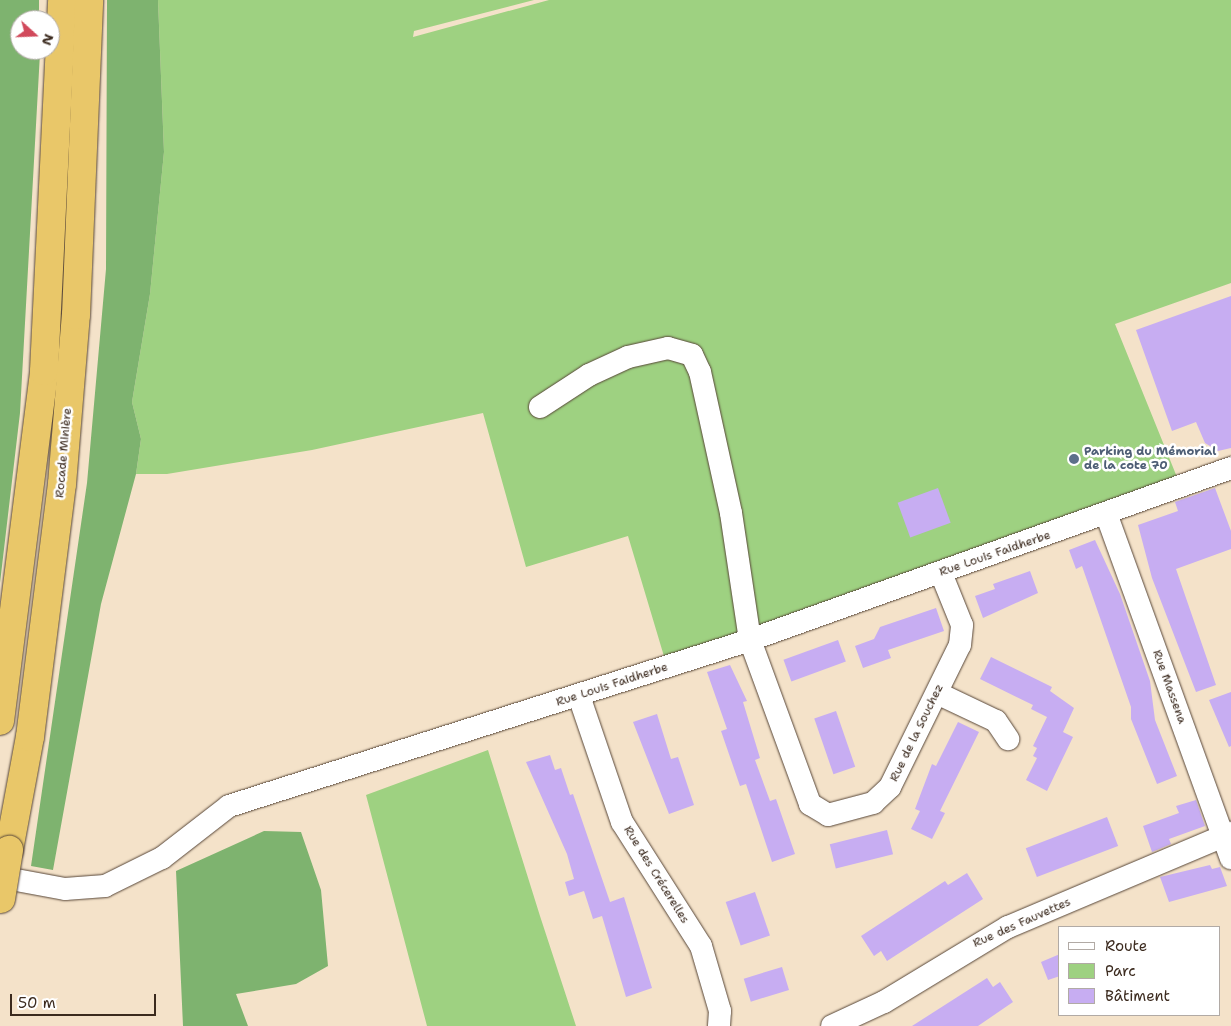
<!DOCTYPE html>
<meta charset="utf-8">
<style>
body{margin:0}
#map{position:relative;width:1231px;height:1026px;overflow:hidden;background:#f4e2c9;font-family:"Shantell Sans",sans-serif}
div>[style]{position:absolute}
.green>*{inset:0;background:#9ed181}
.forest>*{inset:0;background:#7eb36f}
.building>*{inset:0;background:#c7adf2;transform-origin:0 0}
.roads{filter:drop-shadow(0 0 1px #574638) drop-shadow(0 0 1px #574638)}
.street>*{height:22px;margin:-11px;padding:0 11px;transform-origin:11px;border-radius:11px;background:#fff}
.highway>*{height:28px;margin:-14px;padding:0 14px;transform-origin:14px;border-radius:14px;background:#e9c769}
.bridges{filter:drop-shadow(0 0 1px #574638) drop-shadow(0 0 1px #574638)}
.highway-bridge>*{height:28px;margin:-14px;padding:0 14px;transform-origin:14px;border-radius:14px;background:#e9c769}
.dots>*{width:14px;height:14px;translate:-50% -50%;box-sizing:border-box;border:2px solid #fff;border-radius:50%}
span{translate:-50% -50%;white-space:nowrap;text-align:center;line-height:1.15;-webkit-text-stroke:5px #fff;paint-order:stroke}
.service-label{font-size:12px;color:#4e5e75;font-weight:700}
.left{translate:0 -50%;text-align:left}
.street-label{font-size:12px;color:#3b2a1e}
.legend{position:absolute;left:1058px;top:926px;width:162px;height:90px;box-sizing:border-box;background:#fff;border:1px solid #b1aaa5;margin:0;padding:6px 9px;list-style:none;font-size:15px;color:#3b2a1e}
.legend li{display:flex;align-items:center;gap:10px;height:25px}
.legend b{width:25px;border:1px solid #b1aaa5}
.north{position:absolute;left:10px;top:10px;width:50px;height:50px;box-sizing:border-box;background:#fff;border:1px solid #b1aaa5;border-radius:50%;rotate:110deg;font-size:14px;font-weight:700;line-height:20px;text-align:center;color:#3b2a1e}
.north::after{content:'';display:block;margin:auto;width:18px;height:22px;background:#d1495b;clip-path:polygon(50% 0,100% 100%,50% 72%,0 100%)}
.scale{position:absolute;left:10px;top:994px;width:146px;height:22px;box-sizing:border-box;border:2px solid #3b2a1e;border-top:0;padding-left:6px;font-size:15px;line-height:18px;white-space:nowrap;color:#3b2a1e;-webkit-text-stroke:4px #fff;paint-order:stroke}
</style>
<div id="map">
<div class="green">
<i style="clip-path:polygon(158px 0,534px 0,414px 31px,413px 37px,549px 0,1231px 0,1231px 283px,1115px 324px,1181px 487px,666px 663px,628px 536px,526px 567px,483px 413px,312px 450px,167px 474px,136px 474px,141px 439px,132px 402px,150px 294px,164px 152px)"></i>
<i style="clip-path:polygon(488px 750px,540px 916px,576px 1026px,427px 1026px,366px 795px)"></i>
</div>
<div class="forest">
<i style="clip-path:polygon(0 0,39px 0,39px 20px,20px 20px,20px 50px,40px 53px,20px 413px,0 583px)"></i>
<i style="clip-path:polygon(107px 0,158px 0,164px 152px,150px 294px,132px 402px,141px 439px,136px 474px,101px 604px,53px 870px,31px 866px,87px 483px,106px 269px)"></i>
<i style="clip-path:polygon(264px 831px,301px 832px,321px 890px,328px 966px,296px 984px,236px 994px,248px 1026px,183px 1026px,176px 871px)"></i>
</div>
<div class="building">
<i style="clip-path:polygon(1231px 296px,1231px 448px,1218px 451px,1205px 443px,1196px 422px,1172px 431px,1136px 330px)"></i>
<i style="left:938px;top:488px;width:37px;height:43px;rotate:70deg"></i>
<i style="clip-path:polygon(1215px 488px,1231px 531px,1231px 549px,1176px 569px,1216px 685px,1196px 692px,1152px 578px,1138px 525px,1178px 511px,1175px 502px)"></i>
<i style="clip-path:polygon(1095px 540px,1120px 594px,1150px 681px,1155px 720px,1177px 776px,1157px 784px,1131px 719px,1131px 707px,1082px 566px,1076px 569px,1069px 550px)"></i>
<i style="clip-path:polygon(1030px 571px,1038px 593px,983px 618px,975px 596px,995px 589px,993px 584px)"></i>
<i style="clip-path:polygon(936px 608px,944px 631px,888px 650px,891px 658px,863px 668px,855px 646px,874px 639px,880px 627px)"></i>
<i style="left:838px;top:640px;width:23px;height:58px;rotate:70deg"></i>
<i style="clip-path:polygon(991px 657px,1052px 687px,1050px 691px,1074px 708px,1063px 732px,1073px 737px,1047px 791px,1026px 780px,1037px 758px,1033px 756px,1037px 748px,1033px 746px,1047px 717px,1031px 709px,1033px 705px,980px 679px)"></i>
<i style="clip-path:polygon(730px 665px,747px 701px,743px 702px,760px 758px,755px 760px,770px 801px,776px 799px,795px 854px,772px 862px,746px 784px,740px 786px,721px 731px,727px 729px,707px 672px)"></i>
<i style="clip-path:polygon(1231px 692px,1231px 746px,1229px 747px,1209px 700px)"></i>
<i style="left:836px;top:711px;width:59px;height:23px;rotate:71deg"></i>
<i style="clip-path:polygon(657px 714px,671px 759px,678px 757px,694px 805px,669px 814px,633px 722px)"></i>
<i style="clip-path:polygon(958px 722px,979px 732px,940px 811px,945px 813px,932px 839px,911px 829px,920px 811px,915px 809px,932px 764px,936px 766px)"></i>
<i style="clip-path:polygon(550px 755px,555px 770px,561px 768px,570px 795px,573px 794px,610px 902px,624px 897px,652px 988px,626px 997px,602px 916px,593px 919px,584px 891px,569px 896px,565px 882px,574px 879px,567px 854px,526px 762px)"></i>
<i style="clip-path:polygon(1196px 800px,1205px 826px,1169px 839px,1171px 844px,1152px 852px,1143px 826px,1179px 813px,1176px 806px)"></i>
<i style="left:1107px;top:817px;width:31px;height:87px;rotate:69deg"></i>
<i style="left:887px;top:830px;width:25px;height:59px;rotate:76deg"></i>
<i style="clip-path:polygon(1210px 865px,1212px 869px,1220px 867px,1227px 886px,1169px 902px,1160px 877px)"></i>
<i style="clip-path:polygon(967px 873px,983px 899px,887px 961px,881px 951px,874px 956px,861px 936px,945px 881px,948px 885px)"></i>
<i style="left:755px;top:892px;width:46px;height:31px;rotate:71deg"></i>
<i style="clip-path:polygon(1060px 954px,1060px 976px,1048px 980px,1041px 962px)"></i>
<i style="left:782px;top:967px;width:24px;height:40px;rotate:73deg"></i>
<i style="clip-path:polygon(987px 978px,993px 987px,1000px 982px,1013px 1002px,978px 1026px,912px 1026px)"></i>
</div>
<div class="roads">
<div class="street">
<i style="left:540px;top:407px;width:59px;rotate:-33.1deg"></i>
<i style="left:589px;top:375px;width:43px;rotate:-24.8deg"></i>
<i style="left:628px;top:357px;width:41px;rotate:-12.7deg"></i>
<i style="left:668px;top:348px;width:25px;rotate:16deg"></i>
<i style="left:692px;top:355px;width:19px;rotate:65deg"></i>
<i style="left:700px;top:372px;width:144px;rotate:77.6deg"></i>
<i style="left:731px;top:513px;width:128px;rotate:81.5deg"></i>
<i style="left:750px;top:640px;width:175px;rotate:69.9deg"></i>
<i style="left:810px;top:804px;width:21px;rotate:31deg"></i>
<i style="left:828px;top:815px;width:47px;rotate:-14.9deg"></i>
<i style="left:873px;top:803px;width:23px;rotate:-43deg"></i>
<i style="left:890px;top:787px;width:158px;rotate:-63.8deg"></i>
<i style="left:960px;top:645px;width:20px;rotate:-84deg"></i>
<i style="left:962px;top:625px;width:56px;rotate:-112deg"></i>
<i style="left:1107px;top:516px;width:364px;rotate:70.1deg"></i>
<i style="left:937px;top:693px;width:65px;rotate:25.4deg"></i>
<i style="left:996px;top:721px;width:22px;rotate:56deg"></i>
<i style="left:579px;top:696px;width:133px;rotate:71.2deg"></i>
<i style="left:622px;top:822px;width:147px;rotate:57.5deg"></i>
<i style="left:701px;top:946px;width:68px;rotate:73.7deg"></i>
<i style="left:720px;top:1011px;width:15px;rotate:94deg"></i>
<i style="left:0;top:877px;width:66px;rotate:10.5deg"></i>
<i style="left:65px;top:889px;width:40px;rotate:-4.3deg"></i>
<i style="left:105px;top:886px;width:64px;rotate:-26.2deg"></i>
<i style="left:162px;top:858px;width:85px;rotate:-37.8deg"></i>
<i style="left:229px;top:806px;width:547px;rotate:-17.67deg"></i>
<i style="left:750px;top:640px;width:511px;rotate:-19.68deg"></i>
<i style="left:832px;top:1026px;width:57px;rotate:-24.8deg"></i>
<i style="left:884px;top:1002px;width:145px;rotate:-31.2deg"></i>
<i style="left:1008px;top:927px;width:242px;rotate:-22.9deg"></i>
</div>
<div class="highway">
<i style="left:0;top:721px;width:353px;rotate:-82.8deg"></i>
<i style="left:44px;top:371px;width:371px;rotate:-87.2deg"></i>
<i style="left:9px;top:850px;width:115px;rotate:-79.5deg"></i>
<i style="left:30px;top:737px;width:255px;rotate:-82.8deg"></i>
<i style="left:62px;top:484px;width:170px;rotate:-85.3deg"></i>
<i style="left:76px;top:315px;width:315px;rotate:-87.6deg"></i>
</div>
</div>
<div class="bridges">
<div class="highway-bridge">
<i style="left:1px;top:899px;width:50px;rotate:-80.7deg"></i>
</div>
</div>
<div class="dots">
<i style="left:1074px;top:459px;background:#5c6f8a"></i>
</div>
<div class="service-label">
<span class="left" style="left:1084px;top:459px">Parking du Mémorial<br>de la cote 70</span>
</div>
<div class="street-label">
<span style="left:64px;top:453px;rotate:-85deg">Rocade Minière</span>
<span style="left:995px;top:554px;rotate:-19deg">Rue Louis Faidherbe</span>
<span style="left:612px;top:685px;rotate:-18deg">Rue Louis Faidherbe</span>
<span style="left:1169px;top:687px;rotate:70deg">Rue Massena</span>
<span style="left:917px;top:733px;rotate:-64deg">Rue de la Souchez</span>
<span style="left:656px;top:875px;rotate:58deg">Rue des Crécerelles</span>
<span style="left:1022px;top:923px;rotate:-24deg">Rue des Fauvettes</span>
</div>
<ul class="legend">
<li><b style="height:6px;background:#fff"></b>Route</li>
<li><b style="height:14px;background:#9ed181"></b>Parc</li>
<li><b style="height:14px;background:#c7adf2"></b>Bâtiment</li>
</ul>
<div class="north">N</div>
<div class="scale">50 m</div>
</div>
